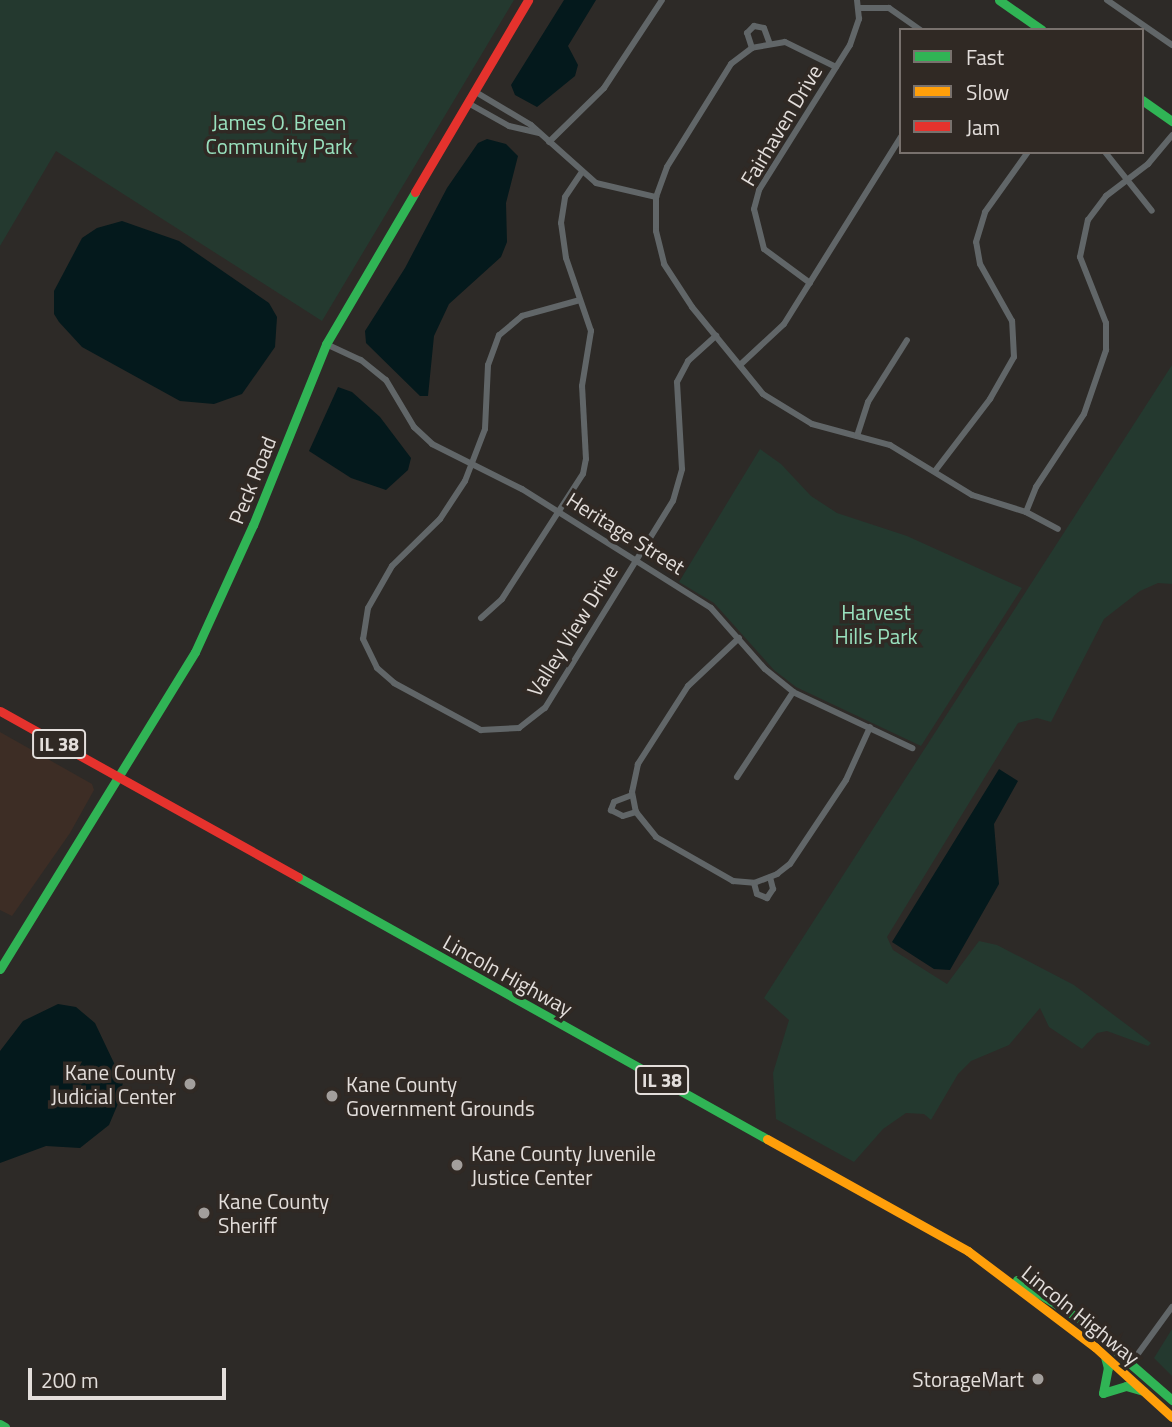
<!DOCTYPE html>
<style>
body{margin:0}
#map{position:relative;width:1172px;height:1427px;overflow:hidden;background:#2d2a27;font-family:"Titillium Web",sans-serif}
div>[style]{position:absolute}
.industrial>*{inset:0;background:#3d2d25}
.green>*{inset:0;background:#24392f}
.water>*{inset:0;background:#04191c}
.street>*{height:6px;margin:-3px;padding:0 3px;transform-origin:3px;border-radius:3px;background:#616668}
.fast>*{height:9px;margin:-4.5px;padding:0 4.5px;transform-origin:4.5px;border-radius:4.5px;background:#30b455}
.slow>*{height:9px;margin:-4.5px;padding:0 4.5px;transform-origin:4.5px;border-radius:4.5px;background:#ff9f0a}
.jam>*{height:9px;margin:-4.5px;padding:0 4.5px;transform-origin:4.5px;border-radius:4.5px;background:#e5322d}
.dots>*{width:19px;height:19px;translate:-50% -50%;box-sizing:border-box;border:4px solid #302924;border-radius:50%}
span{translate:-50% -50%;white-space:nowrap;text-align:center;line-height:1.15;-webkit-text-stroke:7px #302924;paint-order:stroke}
.shield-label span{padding:2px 5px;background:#302924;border:2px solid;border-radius:5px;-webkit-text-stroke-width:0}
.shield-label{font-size:19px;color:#e3dedb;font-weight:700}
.park-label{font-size:21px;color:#99e1be}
.street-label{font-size:21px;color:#e3dedb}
.poi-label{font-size:21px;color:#e3dedb}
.right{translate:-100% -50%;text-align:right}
.left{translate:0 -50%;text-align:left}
.legend{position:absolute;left:899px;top:28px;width:245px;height:126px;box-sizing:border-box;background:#302924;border:2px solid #78716d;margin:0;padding:9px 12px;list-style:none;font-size:21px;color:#e3dedb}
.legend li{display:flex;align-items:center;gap:14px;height:35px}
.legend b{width:35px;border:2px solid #78716d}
.scale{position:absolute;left:28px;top:1368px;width:198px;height:32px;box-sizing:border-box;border:4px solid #e3dedb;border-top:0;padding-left:9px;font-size:21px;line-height:24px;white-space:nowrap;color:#e3dedb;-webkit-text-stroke:5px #302924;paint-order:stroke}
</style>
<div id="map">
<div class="industrial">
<i style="clip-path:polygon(0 732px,92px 784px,94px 790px,70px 833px,12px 916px,0 910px)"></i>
</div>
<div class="green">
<i style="clip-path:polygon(0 0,514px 0,322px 321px,56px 151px,0 246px)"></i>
<i style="clip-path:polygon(1172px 365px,1172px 584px,1158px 583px,1140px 591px,1104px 619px,1051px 722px,1037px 718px,1018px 723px,887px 937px,893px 950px,947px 984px,979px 941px,997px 945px,1074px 985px,1151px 1043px,1148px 1046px,1107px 1031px,1097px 1033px,1082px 1049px,1049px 1027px,1040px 1008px,1009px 1045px,971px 1061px,958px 1074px,931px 1120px,924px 1114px,906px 1113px,883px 1129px,854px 1162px,776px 1119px,773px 1073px,789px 1020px,764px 998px)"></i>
<i style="clip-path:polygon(760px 449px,781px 464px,811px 496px,837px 513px,907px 536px,1022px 588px,921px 746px,796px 687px,774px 670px,714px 603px,679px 582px)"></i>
<i style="clip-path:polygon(1172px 1329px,1172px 1376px,1154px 1358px)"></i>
</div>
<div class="water">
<i style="clip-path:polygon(564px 0,596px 0,568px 46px,578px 65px,575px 76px,537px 107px,515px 95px,511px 85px)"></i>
<i style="clip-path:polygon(487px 139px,506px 144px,518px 156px,506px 203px,507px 242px,501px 257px,449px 304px,434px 336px,428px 396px,420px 396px,366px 343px,365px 331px,405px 268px,447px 188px,478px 143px)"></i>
<i style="clip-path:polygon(122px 221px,179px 241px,269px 303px,277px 317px,275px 347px,242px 394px,214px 404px,180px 401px,82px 347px,59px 322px,54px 314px,54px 291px,82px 238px,97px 228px)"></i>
<i style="clip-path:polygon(338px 387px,352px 392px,380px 417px,411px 458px,408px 470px,386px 490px,351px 478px,309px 451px)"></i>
<i style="clip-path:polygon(999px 769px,1018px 781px,994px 824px,999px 884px,950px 970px,934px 969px,892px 942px)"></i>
<i style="clip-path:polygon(58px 1004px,76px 1007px,95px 1023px,123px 1082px,120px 1099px,109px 1125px,80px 1148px,46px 1146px,0 1163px,0 1051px,23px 1021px)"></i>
</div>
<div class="street">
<i style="left:1107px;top:0;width:79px;rotate:34.7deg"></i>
<i style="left:860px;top:8px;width:29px"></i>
<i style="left:889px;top:8px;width:39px;rotate:35deg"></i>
<i style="left:752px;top:48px;width:16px;rotate:-108deg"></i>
<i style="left:747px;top:33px;width:10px;rotate:-45deg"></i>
<i style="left:754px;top:26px;width:10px;rotate:11deg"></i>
<i style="left:764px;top:28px;width:15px;rotate:70deg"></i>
<i style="left:836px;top:67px;width:57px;rotate:-153.9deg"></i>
<i style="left:785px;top:42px;width:34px;rotate:170deg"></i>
<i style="left:752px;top:48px;width:26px;rotate:143deg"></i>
<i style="left:731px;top:64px;width:121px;rotate:121.9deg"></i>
<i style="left:667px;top:167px;width:32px;rotate:110deg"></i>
<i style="left:656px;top:197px;width:34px;rotate:90deg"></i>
<i style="left:656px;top:231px;width:34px;rotate:76deg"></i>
<i style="left:664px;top:264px;width:51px;rotate:56.9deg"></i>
<i style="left:692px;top:307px;width:112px;rotate:50.8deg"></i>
<i style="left:763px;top:394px;width:57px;rotate:31.5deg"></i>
<i style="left:812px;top:424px;width:81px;rotate:15.1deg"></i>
<i style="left:890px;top:445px;width:96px;rotate:31.4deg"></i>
<i style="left:972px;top:495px;width:57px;rotate:17.5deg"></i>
<i style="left:1026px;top:512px;width:36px;rotate:28deg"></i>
<i style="left:474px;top:91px;width:66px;rotate:30.8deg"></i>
<i style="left:531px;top:125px;width:87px;rotate:41.7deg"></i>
<i style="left:596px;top:183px;width:62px;rotate:13.1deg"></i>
<i style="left:468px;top:103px;width:47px;rotate:29.3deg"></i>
<i style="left:509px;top:126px;width:31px;rotate:13deg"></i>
<i style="left:549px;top:142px;width:77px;rotate:-44.5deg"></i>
<i style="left:604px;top:88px;width:105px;rotate:-56.6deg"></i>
<i style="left:1105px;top:152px;width:75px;rotate:51.5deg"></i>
<i style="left:810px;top:283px;width:57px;rotate:-143.5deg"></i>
<i style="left:764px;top:249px;width:41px;rotate:-104deg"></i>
<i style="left:754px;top:209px;width:20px;rotate:-75deg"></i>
<i style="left:759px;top:190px;width:171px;rotate:-57.9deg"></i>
<i style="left:850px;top:45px;width:28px;rotate:-71deg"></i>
<i style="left:859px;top:19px;width:19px;rotate:-96deg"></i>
<i style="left:580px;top:300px;width:60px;rotate:164.6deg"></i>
<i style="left:522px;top:316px;width:30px;rotate:140deg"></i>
<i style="left:499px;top:335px;width:32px;rotate:110deg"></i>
<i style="left:488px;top:365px;width:64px;rotate:92.7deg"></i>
<i style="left:485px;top:429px;width:56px;rotate:111deg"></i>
<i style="left:465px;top:481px;width:45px;rotate:123.3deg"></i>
<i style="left:440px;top:519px;width:67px;rotate:135.6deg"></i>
<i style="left:392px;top:566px;width:48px;rotate:119.7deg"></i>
<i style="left:368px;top:608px;width:31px;rotate:99deg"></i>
<i style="left:363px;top:639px;width:32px;rotate:64deg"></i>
<i style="left:377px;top:668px;width:23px;rotate:41deg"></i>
<i style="left:394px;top:683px;width:99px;rotate:28.4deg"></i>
<i style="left:481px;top:730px;width:38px;rotate:-3deg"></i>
<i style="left:519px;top:728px;width:33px;rotate:-38deg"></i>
<i style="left:545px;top:708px;width:243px;rotate:-58.3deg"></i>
<i style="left:673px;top:501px;width:33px;rotate:-74deg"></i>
<i style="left:682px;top:469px;width:87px;rotate:-93.3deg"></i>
<i style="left:677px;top:382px;width:24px;rotate:-62deg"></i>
<i style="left:688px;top:361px;width:38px;rotate:-42deg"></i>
<i style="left:326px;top:344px;width:38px;rotate:25deg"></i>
<i style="left:361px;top:360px;width:32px;rotate:39deg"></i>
<i style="left:386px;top:380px;width:55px;rotate:59.2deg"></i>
<i style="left:414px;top:427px;width:25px;rotate:43deg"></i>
<i style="left:432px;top:444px;width:101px;rotate:26.6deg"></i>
<i style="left:522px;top:489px;width:223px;rotate:32.2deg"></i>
<i style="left:711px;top:608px;width:81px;rotate:48.5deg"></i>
<i style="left:765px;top:669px;width:36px;rotate:39deg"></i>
<i style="left:793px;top:692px;width:132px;rotate:25.2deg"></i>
<i style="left:740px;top:365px;width:60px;rotate:-43deg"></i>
<i style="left:784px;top:324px;width:221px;rotate:-58deg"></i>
<i style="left:857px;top:436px;width:36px;rotate:-72deg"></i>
<i style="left:868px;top:402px;width:73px;rotate:-57.8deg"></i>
<i style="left:935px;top:471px;width:91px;rotate:-52.6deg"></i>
<i style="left:990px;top:399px;width:48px;rotate:-60.3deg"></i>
<i style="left:1014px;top:357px;width:36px;rotate:-93deg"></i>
<i style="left:1012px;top:321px;width:65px;rotate:-119.3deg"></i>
<i style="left:980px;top:264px;width:22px;rotate:-100deg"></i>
<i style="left:976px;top:242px;width:31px;rotate:-73deg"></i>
<i style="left:985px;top:212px;width:74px;rotate:-54.4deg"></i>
<i style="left:1026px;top:512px;width:27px;rotate:-68deg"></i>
<i style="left:1036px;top:487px;width:87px;rotate:-56.7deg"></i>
<i style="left:1084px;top:414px;width:68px;rotate:-71deg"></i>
<i style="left:1106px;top:350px;width:27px;rotate:-90deg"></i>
<i style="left:1106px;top:323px;width:71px;rotate:-111.5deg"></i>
<i style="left:1080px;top:257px;width:38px;rotate:-78deg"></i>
<i style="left:1088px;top:220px;width:30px;rotate:-53deg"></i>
<i style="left:1106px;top:196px;width:53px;rotate:-37.3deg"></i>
<i style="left:1148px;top:164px;width:38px;rotate:-50deg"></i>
<i style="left:481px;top:618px;width:28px;rotate:-42deg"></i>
<i style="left:502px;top:599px;width:149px;rotate:-57.1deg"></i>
<i style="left:583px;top:474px;width:15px;rotate:-79deg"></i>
<i style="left:586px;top:459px;width:73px;rotate:-93.1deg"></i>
<i style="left:582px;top:386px;width:56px;rotate:-80.7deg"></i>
<i style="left:591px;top:331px;width:77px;rotate:-108.9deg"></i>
<i style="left:566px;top:258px;width:35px;rotate:-98deg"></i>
<i style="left:561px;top:223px;width:26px;rotate:-81deg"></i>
<i style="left:565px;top:197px;width:29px;rotate:-56deg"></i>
<i style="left:739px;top:638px;width:70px;rotate:136.7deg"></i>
<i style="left:688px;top:686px;width:93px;rotate:122.7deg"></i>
<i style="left:638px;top:764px;width:29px;rotate:102deg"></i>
<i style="left:632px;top:792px;width:20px;rotate:79deg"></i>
<i style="left:636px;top:812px;width:32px;rotate:51deg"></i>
<i style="left:656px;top:837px;width:89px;rotate:29.7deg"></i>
<i style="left:733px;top:881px;width:21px;rotate:5deg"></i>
<i style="left:754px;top:883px;width:25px;rotate:-21deg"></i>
<i style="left:777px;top:874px;width:16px;rotate:-38deg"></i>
<i style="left:790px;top:864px;width:101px;rotate:-56.3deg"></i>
<i style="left:846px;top:780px;width:58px;rotate:-65.6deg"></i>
<i style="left:737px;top:777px;width:102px;rotate:-56.6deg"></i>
<i style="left:632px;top:795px;width:19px;rotate:159deg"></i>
<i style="left:614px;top:802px;width:9px;rotate:111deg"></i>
<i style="left:611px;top:810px;width:13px;rotate:27deg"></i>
<i style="left:623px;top:816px;width:14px;rotate:-17deg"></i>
<i style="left:754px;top:883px;width:11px;rotate:75deg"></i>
<i style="left:757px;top:894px;width:11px;rotate:22deg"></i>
<i style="left:767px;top:898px;width:11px;rotate:-56deg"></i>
<i style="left:773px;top:889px;width:12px;rotate:-104deg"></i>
<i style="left:1132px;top:1362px;width:68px;rotate:-54deg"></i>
</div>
<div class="fast">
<i style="left:999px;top:0;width:52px;rotate:34.9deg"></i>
<i style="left:1142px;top:100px;width:37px;rotate:35deg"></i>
<i style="left:298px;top:877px;width:537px;rotate:29.19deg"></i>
<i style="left:0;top:969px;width:372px;rotate:-58.4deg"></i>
<i style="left:195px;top:652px;width:140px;rotate:-65.5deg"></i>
<i style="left:253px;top:525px;width:195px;rotate:-68deg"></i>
<i style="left:326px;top:344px;width:176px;rotate:-59.6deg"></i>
<i style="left:1017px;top:1280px;width:72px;rotate:31.9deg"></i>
<i style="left:1078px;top:1318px;width:125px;rotate:41.1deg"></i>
<i style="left:1103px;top:1393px;width:24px;rotate:-17deg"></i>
<i style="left:1126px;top:1386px;width:18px;rotate:16deg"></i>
<i style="left:1103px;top:1393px;width:25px;rotate:-79deg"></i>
<i style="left:1108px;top:1368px;width:11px;rotate:-105deg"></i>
<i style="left:0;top:1424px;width:6px;rotate:31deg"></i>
</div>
<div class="slow">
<i style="left:767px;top:1139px;width:230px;rotate:29.1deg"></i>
<i style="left:968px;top:1251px;width:159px;rotate:37.1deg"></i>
<i style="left:1095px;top:1347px;width:104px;rotate:42.3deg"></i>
</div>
<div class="jam">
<i style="left:415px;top:192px;width:223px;rotate:-59.5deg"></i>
<i style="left:0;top:711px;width:341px;rotate:29.1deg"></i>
</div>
<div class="dots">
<i style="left:190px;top:1084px;background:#a39f9c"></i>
<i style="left:332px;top:1096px;background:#a39f9c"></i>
<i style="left:457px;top:1165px;background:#a39f9c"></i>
<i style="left:204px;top:1213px;background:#a39f9c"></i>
<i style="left:1038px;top:1379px;background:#a39f9c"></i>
</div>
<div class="shield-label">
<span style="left:59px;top:744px">IL 38</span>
<span style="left:662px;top:1080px">IL 38</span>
</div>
<div class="park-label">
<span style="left:279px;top:134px">James O. Breen<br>Community Park</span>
<span style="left:876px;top:624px">Harvest<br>Hills Park</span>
</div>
<div class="street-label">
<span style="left:781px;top:125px;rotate:-59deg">Fairhaven Drive</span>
<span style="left:252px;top:480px;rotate:-68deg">Peck Road</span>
<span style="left:626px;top:533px;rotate:32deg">Heritage Street</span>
<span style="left:572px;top:630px;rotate:-58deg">Valley View Drive</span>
<span style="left:508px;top:975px;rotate:29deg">Lincoln Highway</span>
<span style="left:1081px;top:1315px;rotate:39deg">Lincoln Highway</span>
</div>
<div class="poi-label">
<span class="right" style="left:176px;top:1084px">Kane County<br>Judicial Center</span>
<span class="left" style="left:346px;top:1096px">Kane County<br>Government Grounds</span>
<span class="left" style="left:471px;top:1165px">Kane County Juvenile<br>Justice Center</span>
<span class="left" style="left:218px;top:1213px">Kane County<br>Sheriff</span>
<span class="right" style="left:1024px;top:1379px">StorageMart</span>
</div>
<ul class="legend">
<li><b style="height:9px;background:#30b455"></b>Fast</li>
<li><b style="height:9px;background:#ff9f0a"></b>Slow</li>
<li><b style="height:9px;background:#e5322d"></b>Jam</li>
</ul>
<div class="scale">200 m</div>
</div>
